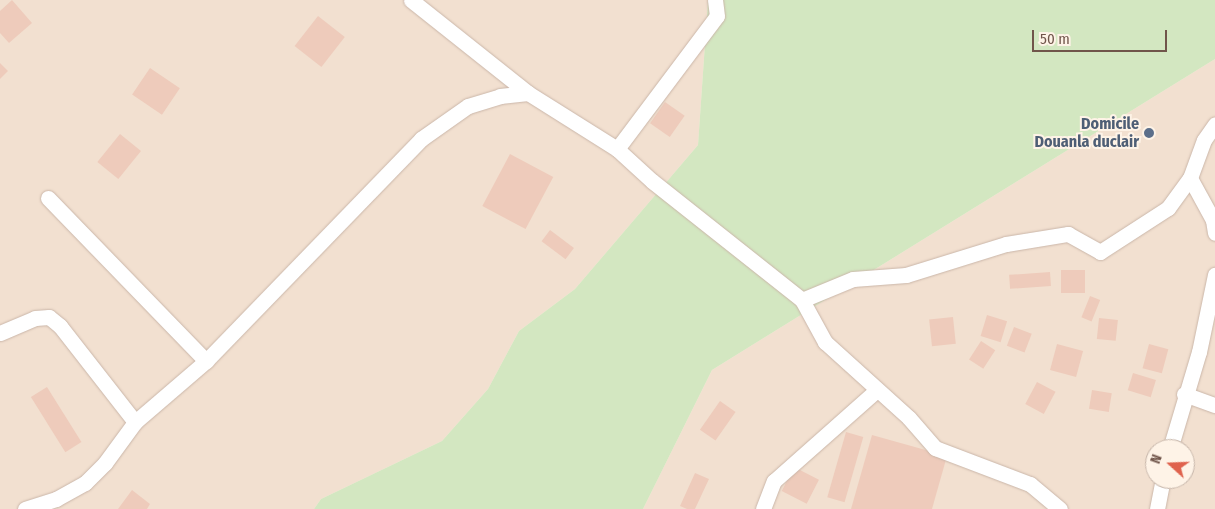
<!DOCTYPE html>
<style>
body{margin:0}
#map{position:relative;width:1215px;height:509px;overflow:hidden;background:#fbefe2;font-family:"Fira Sans Condensed",sans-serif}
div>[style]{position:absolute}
.residential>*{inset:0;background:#f2e0d0}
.green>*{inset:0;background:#d3e7c1}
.building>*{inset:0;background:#eecbbb;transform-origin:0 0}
.roads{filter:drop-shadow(0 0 1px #cab6a9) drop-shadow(0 0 1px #cab6a9)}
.minor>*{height:15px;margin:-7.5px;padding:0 7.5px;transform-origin:7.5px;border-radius:7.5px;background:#fff}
.dots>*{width:14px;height:14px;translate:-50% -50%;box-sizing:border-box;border:2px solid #fef3e7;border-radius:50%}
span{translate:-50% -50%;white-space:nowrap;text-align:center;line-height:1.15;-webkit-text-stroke:4px #fef3e7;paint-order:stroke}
.service-label{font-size:16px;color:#4e5e75;font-weight:700}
.right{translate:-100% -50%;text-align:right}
.north{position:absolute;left:1145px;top:439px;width:50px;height:50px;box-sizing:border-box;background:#fef3e7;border:1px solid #c5b4a8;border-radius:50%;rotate:290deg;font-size:14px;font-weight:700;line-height:20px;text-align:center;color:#70554a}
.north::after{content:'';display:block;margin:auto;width:18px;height:22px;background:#df624d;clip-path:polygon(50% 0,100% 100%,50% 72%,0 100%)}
.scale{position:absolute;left:1032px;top:30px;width:135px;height:22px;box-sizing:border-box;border:2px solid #70554a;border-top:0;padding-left:6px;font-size:15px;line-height:18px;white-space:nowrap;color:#70554a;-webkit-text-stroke:4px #fef3e7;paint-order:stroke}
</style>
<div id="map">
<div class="residential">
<i style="clip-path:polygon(0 0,708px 0,698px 145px,575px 289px,519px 331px,488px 389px,442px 441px,321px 499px,314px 509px,0 509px)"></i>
<i style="clip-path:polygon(evenodd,1215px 59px,1215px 509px,643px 509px,712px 370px,1215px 59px,1155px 449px,1185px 449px,1185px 479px,1155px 479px,1155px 449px)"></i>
</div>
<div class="green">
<i style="clip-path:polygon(708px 0,1215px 0,1215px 59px,712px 370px,643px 509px,314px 509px,321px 499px,442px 441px,488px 389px,519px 331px,575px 289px,698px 145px)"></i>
</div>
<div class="building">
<i style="clip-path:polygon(12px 0,32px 23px,9px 43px,0 33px,0 11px)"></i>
<i style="left:318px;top:16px;width:34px;height:38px;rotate:38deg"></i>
<i style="clip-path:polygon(0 63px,8px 71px,0 79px)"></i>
<i style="left:150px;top:68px;width:36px;height:32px;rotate:34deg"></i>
<i style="left:665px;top:102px;width:24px;height:26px;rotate:35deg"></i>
<i style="left:120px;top:134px;width:27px;height:36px;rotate:39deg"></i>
<i style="left:510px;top:154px;width:49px;height:59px;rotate:28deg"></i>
<i style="left:550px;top:230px;width:30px;height:14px;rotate:37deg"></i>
<i style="left:1061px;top:270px;width:24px;height:23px"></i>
<i style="left:1050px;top:272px;width:14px;height:41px;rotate:86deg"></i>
<i style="left:1090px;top:296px;width:11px;height:23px;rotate:22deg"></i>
<i style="left:987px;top:315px;width:21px;height:22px;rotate:17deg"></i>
<i style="left:953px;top:317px;width:27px;height:24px;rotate:84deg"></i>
<i style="left:1099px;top:318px;width:19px;height:21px;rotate:6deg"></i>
<i style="left:1014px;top:327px;width:19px;height:20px;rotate:21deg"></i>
<i style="left:981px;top:341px;width:17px;height:22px;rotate:33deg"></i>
<i style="left:1057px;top:344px;width:27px;height:27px;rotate:15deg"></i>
<i style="left:1149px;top:344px;width:20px;height:25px;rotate:15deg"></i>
<i style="left:1133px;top:373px;width:24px;height:18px;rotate:17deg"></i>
<i style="left:1037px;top:382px;width:21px;height:25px;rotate:28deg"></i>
<i style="left:47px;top:387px;width:65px;height:19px;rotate:58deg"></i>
<i style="left:1092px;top:390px;width:20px;height:19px;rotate:9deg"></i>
<i style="left:720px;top:401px;width:19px;height:35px;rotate:35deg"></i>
<i style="left:846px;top:432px;width:18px;height:68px;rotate:16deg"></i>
<i style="clip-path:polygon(872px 435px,947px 456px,932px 509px,851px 509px)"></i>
<i style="left:794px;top:467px;width:28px;height:27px;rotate:27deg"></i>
<i style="clip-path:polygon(695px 473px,709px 479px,695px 509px,687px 509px,680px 506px)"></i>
<i style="clip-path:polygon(132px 490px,150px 504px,147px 509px,118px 509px)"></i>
</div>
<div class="roads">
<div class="minor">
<i style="left:411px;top:0;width:149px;rotate:38.5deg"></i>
<i style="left:528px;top:93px;width:105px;rotate:32.2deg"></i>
<i style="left:617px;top:149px;width:47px;rotate:42.4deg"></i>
<i style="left:652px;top:181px;width:191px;rotate:38.4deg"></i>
<i style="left:802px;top:300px;width:48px;rotate:61.3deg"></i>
<i style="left:825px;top:342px;width:113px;rotate:42.1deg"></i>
<i style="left:909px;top:418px;width:40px;rotate:49deg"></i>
<i style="left:935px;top:448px;width:102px;rotate:20.8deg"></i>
<i style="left:1030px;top:484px;width:39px;rotate:40deg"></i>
<i style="left:617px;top:149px;width:166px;rotate:-53.1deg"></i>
<i style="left:717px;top:16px;width:16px;rotate:-97deg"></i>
<i style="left:1190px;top:178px;width:48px;rotate:61.3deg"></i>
<i style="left:1213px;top:220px;width:13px;rotate:81deg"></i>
<i style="left:48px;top:198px;width:227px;rotate:45.9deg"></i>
<i style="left:802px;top:300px;width:55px;rotate:-22.4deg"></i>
<i style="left:853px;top:279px;width:53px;rotate:-4.3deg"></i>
<i style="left:906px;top:275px;width:105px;rotate:-17.2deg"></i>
<i style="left:1006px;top:244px;width:63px;rotate:-9.2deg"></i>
<i style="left:1068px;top:234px;width:37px;rotate:29deg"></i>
<i style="left:1100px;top:252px;width:81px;rotate:-32.9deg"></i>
<i style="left:1168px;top:208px;width:37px;rotate:-54deg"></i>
<i style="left:1190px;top:178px;width:40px;rotate:-69.8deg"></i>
<i style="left:1204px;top:140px;width:19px;rotate:-55deg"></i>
<i style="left:0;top:333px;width:38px;rotate:-23deg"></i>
<i style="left:35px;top:318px;width:14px;rotate:-4deg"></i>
<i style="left:49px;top:317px;width:14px;rotate:39deg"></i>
<i style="left:60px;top:326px;width:122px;rotate:52deg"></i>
<i style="left:1184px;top:394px;width:33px;rotate:20deg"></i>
<i style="left:1170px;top:449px;width:101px;rotate:-73.4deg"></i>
<i style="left:1199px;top:352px;width:79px;rotate:-78.3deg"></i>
<i style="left:25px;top:509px;width:33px;rotate:-18deg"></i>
<i style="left:56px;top:499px;width:33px;rotate:-29deg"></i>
<i style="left:85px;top:483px;width:28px;rotate:-45deg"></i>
<i style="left:105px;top:463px;width:51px;rotate:-53.8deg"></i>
<i style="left:135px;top:422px;width:94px;rotate:-40.7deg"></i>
<i style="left:206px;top:361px;width:309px;rotate:-45.9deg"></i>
<i style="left:421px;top:139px;width:57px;rotate:-35.1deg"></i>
<i style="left:468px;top:106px;width:34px;rotate:-17deg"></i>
<i style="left:500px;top:96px;width:28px;rotate:-6deg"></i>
<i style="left:763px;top:509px;width:30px;rotate:-69deg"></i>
<i style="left:774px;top:481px;width:137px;rotate:-41.5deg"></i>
<i style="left:1157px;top:509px;width:31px;rotate:-79deg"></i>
</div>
</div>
<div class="dots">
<i style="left:1149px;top:133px;background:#5c6f8a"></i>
</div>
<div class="service-label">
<span class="right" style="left:1139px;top:133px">Domicile<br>Douanla duclair</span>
</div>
<div class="north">N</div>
<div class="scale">50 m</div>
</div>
